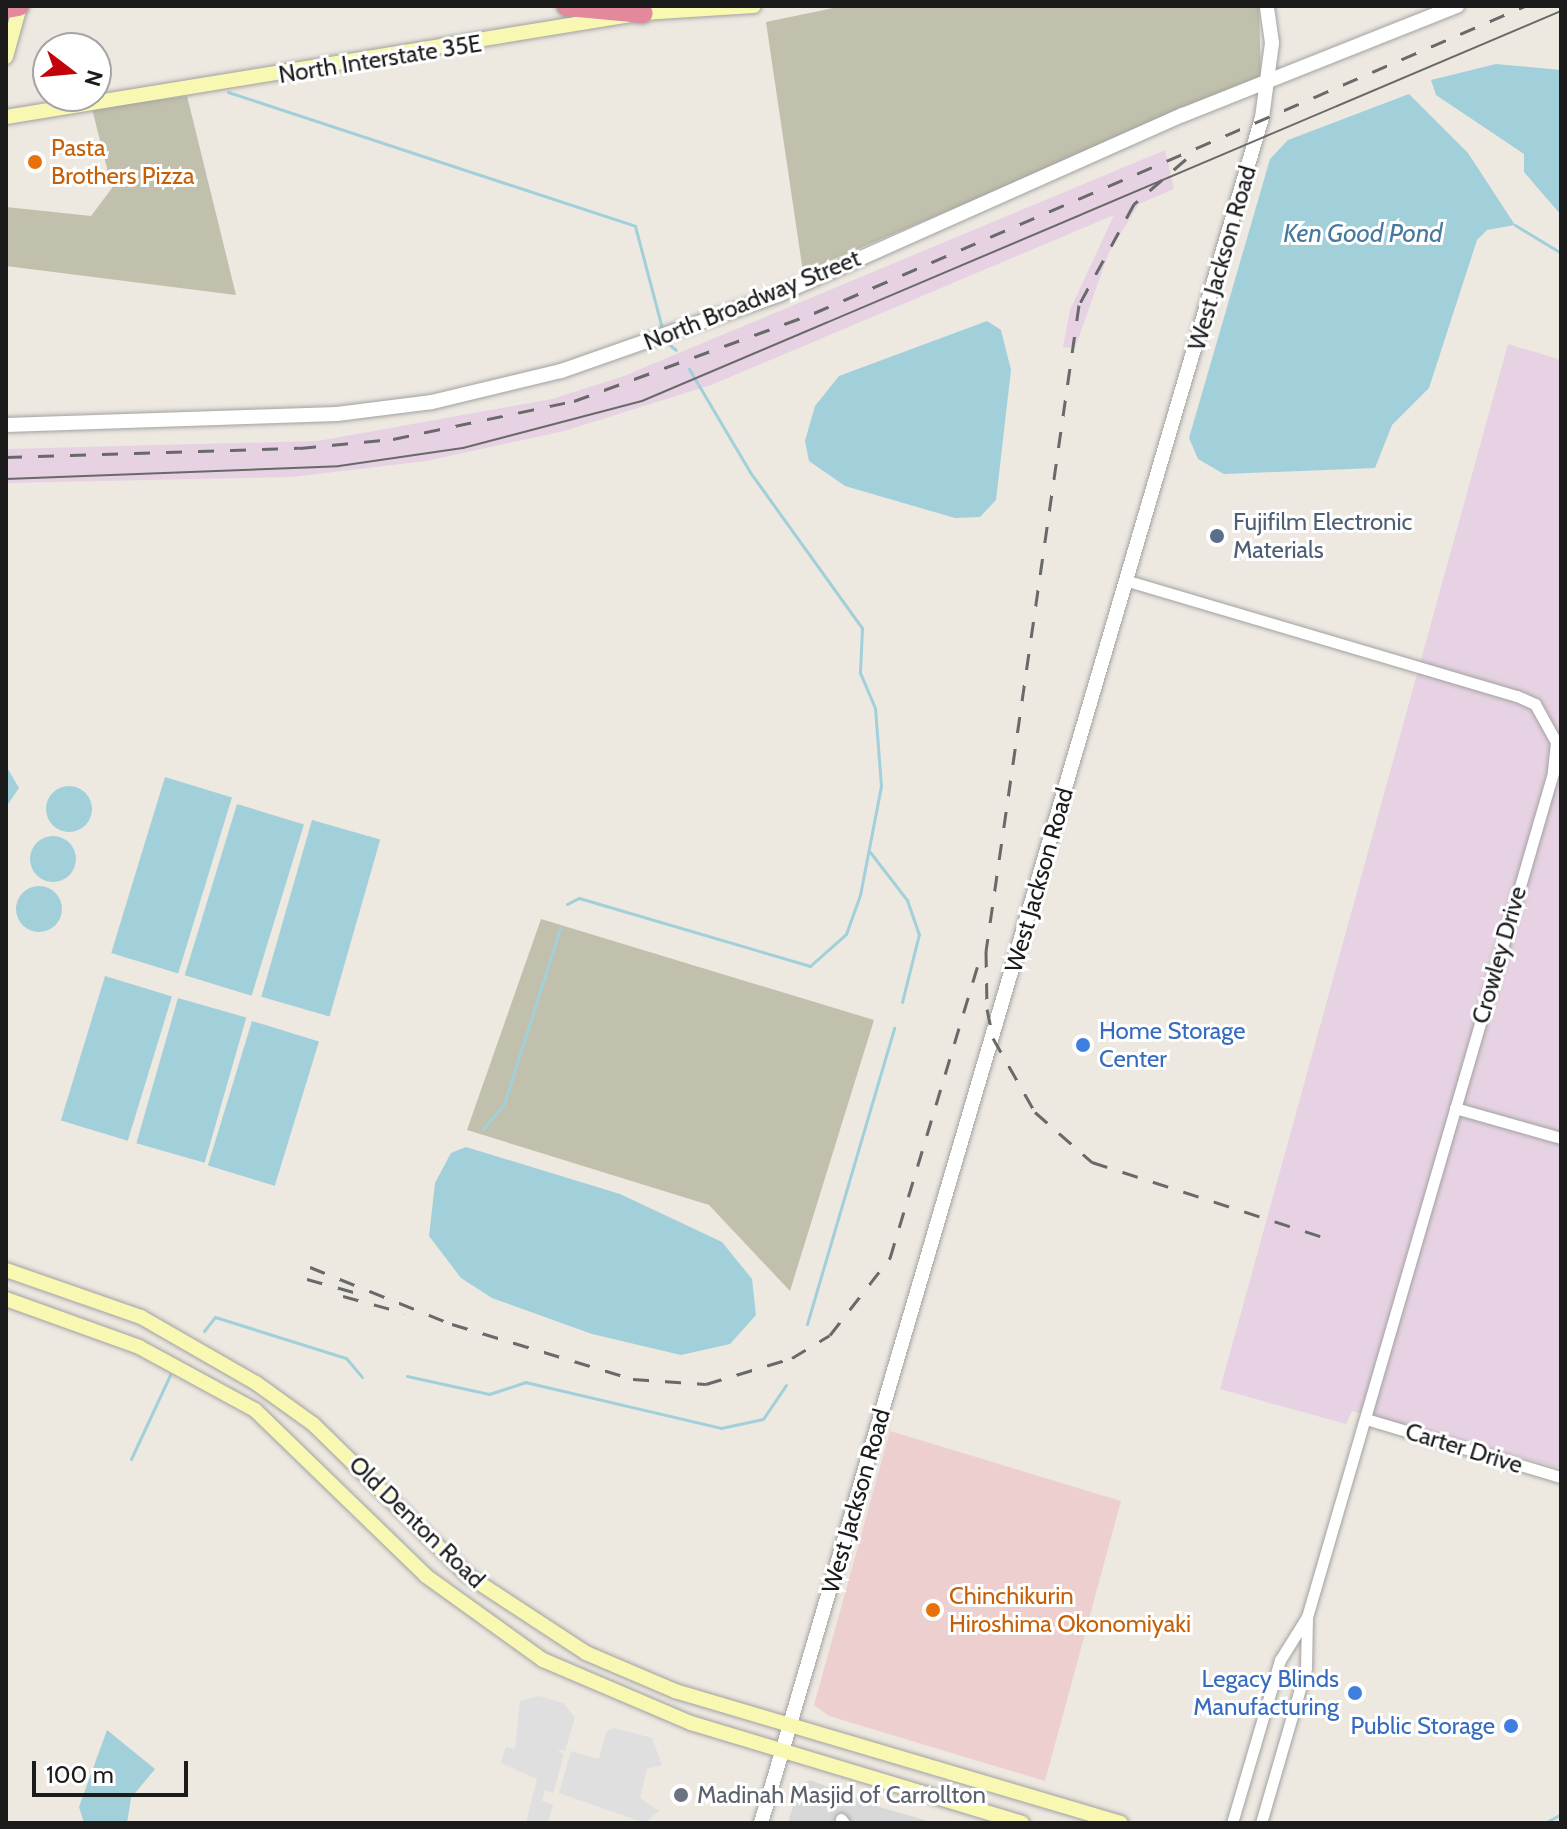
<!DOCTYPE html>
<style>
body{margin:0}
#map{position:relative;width:1567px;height:1829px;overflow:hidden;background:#ede8e0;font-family:Cabin,sans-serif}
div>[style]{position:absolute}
.residential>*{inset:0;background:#d9d8d8}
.commercial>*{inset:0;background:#eecfcf}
.industrial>*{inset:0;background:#e6d2e3}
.construction>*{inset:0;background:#c1c0ac}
.parking>*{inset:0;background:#dfdfdf}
.water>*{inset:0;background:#a1d0da;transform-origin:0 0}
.round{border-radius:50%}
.stream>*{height:3px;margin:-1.5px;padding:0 1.5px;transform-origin:1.5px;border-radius:1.5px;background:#a1d0da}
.roads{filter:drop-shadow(0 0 2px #a2a2a2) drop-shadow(0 0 2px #a2a2a2)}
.minor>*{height:11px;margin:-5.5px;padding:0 5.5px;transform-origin:5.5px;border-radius:5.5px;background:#fff}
.tertiary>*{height:14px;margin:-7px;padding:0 7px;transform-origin:7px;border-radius:7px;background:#fff}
.secondary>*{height:14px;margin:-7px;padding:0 7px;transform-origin:7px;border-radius:7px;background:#f8f8b3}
.motorway>*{height:20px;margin:-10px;padding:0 10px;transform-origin:10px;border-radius:10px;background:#e4889e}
.tram>*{height:2px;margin:-1px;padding:0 1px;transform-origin:1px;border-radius:1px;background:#696969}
.rail>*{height:3px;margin-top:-1.5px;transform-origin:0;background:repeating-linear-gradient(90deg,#696969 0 16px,transparent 0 32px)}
.dots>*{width:22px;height:22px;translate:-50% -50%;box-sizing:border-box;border:4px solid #fff;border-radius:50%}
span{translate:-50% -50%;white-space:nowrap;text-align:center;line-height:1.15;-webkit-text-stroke:6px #fff;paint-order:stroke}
.street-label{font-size:24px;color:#1b1b1b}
.food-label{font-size:24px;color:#c56008}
.left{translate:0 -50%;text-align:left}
.service-label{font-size:24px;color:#4e5e75}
.shop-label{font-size:24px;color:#366cbe}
.right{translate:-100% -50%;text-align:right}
.worship-label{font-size:24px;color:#5b616d}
.water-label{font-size:26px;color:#4779a0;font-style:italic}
.frame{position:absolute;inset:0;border:8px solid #1b1b1b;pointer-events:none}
.north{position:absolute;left:32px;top:32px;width:80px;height:80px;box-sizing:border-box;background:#fff;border:2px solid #a4a4a4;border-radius:50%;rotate:106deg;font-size:22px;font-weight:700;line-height:32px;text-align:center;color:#1b1b1b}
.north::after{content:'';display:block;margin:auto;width:28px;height:36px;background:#c3030c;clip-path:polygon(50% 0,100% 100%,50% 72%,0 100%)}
.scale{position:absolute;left:32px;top:1761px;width:156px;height:36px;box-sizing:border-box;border:4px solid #1b1b1b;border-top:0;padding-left:10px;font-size:24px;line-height:28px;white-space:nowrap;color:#1b1b1b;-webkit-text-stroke:6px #fff;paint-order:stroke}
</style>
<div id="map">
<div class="residential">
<i style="clip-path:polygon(810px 1780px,883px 1808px,935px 1823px,788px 1823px,799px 1786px)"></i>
</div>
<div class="commercial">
<i style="clip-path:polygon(890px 1431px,1121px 1501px,1045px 1781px,829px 1716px,814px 1705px)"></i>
</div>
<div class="industrial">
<i style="clip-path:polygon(1165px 150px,1174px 189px,1139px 204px,1109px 252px,1075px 348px,1063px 347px,1070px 310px,1114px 215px,711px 385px,564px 431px,426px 461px,292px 477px,6px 483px,6px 449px,318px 441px,552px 399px,624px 376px)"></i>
<i style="clip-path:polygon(1508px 344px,1561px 360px,1561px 1468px,1352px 1411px,1346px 1424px,1220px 1389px)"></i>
</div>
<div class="construction">
<i style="clip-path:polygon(843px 6px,1259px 6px,1261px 79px,803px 272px,766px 22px)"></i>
<i style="clip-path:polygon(187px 96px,236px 295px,6px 266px,6px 207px,91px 216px,112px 188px,92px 109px)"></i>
<i style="clip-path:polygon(541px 919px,874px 1020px,790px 1291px,709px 1205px,467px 1130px)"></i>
</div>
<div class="parking">
<i style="clip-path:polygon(539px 1696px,563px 1703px,575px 1717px,565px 1751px,557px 1749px,564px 1755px,553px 1793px,545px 1790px,542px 1801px,553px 1805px,548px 1823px,526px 1823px,537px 1779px,501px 1763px,506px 1747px,515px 1749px,520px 1701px)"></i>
<i style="clip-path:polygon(614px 1728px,652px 1738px,662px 1765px,647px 1769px,640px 1798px,659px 1811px,645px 1823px,559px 1793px,571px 1751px,599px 1759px,606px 1732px)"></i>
</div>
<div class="water">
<i style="clip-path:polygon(1496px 64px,1561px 70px,1561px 215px,1524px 172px,1524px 154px,1436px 95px,1431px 80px)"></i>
<i style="clip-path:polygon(1409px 94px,1468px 153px,1515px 225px,1487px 230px,1477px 240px,1429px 388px,1392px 425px,1375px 468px,1224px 474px,1198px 459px,1189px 438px,1270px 159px,1288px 140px)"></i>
<i style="clip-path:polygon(987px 321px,1001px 330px,1011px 370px,996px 500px,980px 517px,955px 518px,845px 486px,809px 461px,805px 441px,815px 406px,839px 376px)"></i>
<i style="clip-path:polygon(6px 766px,19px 788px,6px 807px)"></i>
<i style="left:165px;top:777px;width:70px;height:184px;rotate:17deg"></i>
<i class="round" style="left:46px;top:786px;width:46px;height:46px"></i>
<i style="left:237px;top:804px;width:70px;height:179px;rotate:17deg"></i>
<i style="left:312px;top:820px;width:71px;height:184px;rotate:16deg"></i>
<i class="round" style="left:30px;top:836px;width:46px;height:46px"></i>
<i class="round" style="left:16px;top:886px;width:46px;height:46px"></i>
<i style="left:105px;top:976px;width:70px;height:151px;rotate:17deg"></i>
<i style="left:178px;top:998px;width:71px;height:151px;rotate:16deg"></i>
<i style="left:252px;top:1021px;width:70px;height:151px;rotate:17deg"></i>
<i style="clip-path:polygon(466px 1147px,620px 1194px,722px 1242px,752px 1279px,756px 1315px,730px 1344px,681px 1355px,592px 1334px,492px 1298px,461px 1278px,429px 1236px,435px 1183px,451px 1153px)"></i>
<i style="clip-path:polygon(107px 1730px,155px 1769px,131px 1798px,127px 1823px,84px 1823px,79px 1807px)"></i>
</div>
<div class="stream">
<i style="left:228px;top:92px;width:428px;rotate:18.2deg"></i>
<i style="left:635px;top:226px;width:106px;rotate:75.2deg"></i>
<i style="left:1515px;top:225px;width:54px;rotate:31.3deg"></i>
<i style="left:667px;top:343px;width:11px;rotate:38deg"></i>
<i style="left:870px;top:852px;width:61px;rotate:52.4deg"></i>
<i style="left:907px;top:900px;width:36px;rotate:71deg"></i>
<i style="left:919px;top:934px;width:70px;rotate:104deg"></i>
<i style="left:567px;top:904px;width:13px;rotate:-27deg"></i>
<i style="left:579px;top:898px;width:241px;rotate:16.4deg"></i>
<i style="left:810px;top:966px;width:48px;rotate:-41.6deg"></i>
<i style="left:846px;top:934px;width:41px;rotate:-70.3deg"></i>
<i style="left:860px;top:895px;width:111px;rotate:-79.1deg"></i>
<i style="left:881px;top:786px;width:78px;rotate:-94.4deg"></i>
<i style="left:875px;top:708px;width:39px;rotate:-113deg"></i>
<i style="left:860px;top:672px;width:44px;rotate:-87.4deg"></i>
<i style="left:862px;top:628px;width:192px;rotate:-125.7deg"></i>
<i style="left:750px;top:472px;width:120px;rotate:-120.6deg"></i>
<i style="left:483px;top:1129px;width:33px;rotate:-50deg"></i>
<i style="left:504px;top:1104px;width:185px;rotate:-72.3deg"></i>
<i style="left:807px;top:1324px;width:309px;rotate:-73.6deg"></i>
<i style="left:204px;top:1331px;width:18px;rotate:-52deg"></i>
<i style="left:215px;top:1317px;width:137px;rotate:17.4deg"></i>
<i style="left:346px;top:1358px;width:25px;rotate:50deg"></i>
<i style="left:407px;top:1376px;width:84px;rotate:12.4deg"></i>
<i style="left:489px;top:1394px;width:38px;rotate:-18deg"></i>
<i style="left:525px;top:1382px;width:201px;rotate:13.2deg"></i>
<i style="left:721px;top:1428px;width:43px;rotate:-12.1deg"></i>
<i style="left:763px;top:1419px;width:41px;rotate:-55.9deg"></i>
<i style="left:131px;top:1459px;width:93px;rotate:-65.1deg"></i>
<i style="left:1545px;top:1823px;width:18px;rotate:-29deg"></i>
</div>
<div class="roads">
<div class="minor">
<i style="left:1128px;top:581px;width:406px;rotate:16.5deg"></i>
<i style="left:1517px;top:696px;width:20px;rotate:24deg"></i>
<i style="left:1535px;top:704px;width:43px;rotate:61.1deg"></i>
<i style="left:1556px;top:742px;width:31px;rotate:96deg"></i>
<i style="left:1553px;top:773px;width:879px;rotate:106.25deg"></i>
<i style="left:1307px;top:1617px;width:51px;rotate:91.1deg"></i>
<i style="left:1306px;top:1668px;width:161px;rotate:106.2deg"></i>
<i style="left:1455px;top:1108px;width:110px;rotate:15.8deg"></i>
<i style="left:1366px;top:1419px;width:203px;rotate:16.6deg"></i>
<i style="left:841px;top:1819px;width:5px;rotate:53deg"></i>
<i style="left:1232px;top:1823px;width:170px;rotate:-73.6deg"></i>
<i style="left:1280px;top:1660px;width:51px;rotate:-57.9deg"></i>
</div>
<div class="tertiary">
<i style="left:6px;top:425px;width:331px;rotate:-1.9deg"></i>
<i style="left:337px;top:414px;width:96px;rotate:-7.2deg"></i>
<i style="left:432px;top:402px;width:133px;rotate:-13.5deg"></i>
<i style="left:561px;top:371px;width:230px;rotate:-19.3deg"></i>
<i style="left:778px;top:295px;width:443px;rotate:-24deg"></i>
<i style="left:1183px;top:115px;width:295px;rotate:-21.7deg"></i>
<i style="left:761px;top:1823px;width:1777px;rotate:-73.63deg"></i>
<i style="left:1262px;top:118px;width:76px;rotate:-82.4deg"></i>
<i style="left:1272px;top:43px;width:37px;rotate:-98deg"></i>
</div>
<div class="secondary">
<i style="left:6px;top:57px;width:53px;rotate:-74.6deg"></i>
<i style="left:6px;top:117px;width:645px;rotate:-9.27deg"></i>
<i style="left:643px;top:13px;width:111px;rotate:-3.6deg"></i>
<i style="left:6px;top:1270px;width:143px;rotate:19.2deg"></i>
<i style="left:141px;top:1317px;width:133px;rotate:29.9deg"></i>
<i style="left:256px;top:1383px;width:70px;rotate:35.7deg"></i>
<i style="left:313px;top:1424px;width:216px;rotate:44.4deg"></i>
<i style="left:467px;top:1575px;width:142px;rotate:33.2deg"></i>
<i style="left:586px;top:1653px;width:97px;rotate:23.1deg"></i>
<i style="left:675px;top:1691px;width:465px;rotate:16.5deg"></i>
<i style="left:6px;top:1299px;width:141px;rotate:19.8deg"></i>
<i style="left:139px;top:1347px;width:132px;rotate:28.5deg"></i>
<i style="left:255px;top:1410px;width:238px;rotate:44.1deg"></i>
<i style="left:426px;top:1576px;width:144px;rotate:35.7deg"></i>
<i style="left:543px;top:1660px;width:161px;rotate:23.1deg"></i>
<i style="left:691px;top:1723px;width:346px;rotate:16.8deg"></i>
</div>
<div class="motorway">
<i style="left:567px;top:6px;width:76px;rotate:5.3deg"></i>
<i style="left:6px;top:8px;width:13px;rotate:-9deg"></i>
</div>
</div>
<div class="tram">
<i style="left:6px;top:479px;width:333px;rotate:-2.2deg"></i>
<i style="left:339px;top:466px;width:125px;rotate:-8.3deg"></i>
<i style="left:463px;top:448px;width:185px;rotate:-14.7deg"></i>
<i style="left:642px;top:401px;width:998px;rotate:-23deg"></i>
</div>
<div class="rail">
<i style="left:1186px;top:159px;width:69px;rotate:139.1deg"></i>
<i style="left:1134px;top:204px;width:115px;rotate:118.6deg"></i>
<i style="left:1079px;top:305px;width:653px;rotate:98.19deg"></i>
<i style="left:986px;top:951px;width:58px;rotate:89deg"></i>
<i style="left:987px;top:1009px;width:30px;rotate:78deg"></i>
<i style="left:993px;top:1038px;width:85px;rotate:60.4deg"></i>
<i style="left:1035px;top:1112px;width:76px;rotate:41.3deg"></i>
<i style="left:1092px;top:1162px;width:240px;rotate:18deg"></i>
<i style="left:6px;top:457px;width:294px;rotate:-1.8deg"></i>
<i style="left:300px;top:448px;width:93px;rotate:-5.5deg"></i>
<i style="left:393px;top:439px;width:185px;rotate:-11.9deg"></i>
<i style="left:574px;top:401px;width:256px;rotate:-20.1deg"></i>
<i style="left:814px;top:313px;width:774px;rotate:-23.35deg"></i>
<i style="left:310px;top:1267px;width:153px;rotate:21.9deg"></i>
<i style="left:452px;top:1324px;width:189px;rotate:16.9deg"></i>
<i style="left:633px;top:1379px;width:73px;rotate:3.9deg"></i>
<i style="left:706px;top:1384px;width:90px;rotate:-16.8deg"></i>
<i style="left:792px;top:1358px;width:44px;rotate:-31.2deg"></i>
<i style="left:830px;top:1335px;width:98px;rotate:-52.1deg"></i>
<i style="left:890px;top:1258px;width:309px;rotate:-73.3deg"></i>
<i style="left:307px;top:1279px;width:52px;rotate:15.6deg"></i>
<i style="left:343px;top:1296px;width:64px;rotate:15.3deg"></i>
</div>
<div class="dots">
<i style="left:35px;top:162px;background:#e8710a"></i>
<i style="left:1217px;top:536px;background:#5c6f8a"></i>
<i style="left:1083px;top:1045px;background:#3f7fe0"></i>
<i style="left:933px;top:1610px;background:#e8710a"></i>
<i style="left:1355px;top:1693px;background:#3f7fe0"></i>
<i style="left:1511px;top:1726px;background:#3f7fe0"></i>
<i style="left:681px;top:1795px;background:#6b7280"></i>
</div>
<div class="street-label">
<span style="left:380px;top:59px;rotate:-9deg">North Interstate 35E</span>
<span style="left:1222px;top:258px;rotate:-74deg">West Jackson Road</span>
<span style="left:752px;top:300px;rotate:-22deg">North Broadway Street</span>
<span style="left:1039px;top:880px;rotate:-74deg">West Jackson Road</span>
<span style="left:1499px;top:955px;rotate:-74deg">Crowley Drive</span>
<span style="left:1464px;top:1448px;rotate:17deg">Carter Drive</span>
<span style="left:856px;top:1501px;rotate:-74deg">West Jackson Road</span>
<span style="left:417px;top:1522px;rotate:44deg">Old Denton Road</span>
</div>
<div class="food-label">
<span class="left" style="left:51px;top:162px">Pasta<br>Brothers Pizza</span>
<span class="left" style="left:949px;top:1610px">Chinchikurin<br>Hiroshima Okonomiyaki</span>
</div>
<div class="service-label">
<span class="left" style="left:1233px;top:536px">Fujifilm Electronic<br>Materials</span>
</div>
<div class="shop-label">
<span class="left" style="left:1099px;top:1045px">Home Storage<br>Center</span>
<span class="right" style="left:1339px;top:1693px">Legacy Blinds<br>Manufacturing</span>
<span class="right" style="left:1495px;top:1726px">Public Storage</span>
</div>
<div class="worship-label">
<span class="left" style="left:697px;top:1795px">Madinah Masjid of Carrollton</span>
</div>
<div class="water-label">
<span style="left:1363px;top:234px">Ken Good Pond</span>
</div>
<div class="frame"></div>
<div class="north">N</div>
<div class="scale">100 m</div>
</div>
